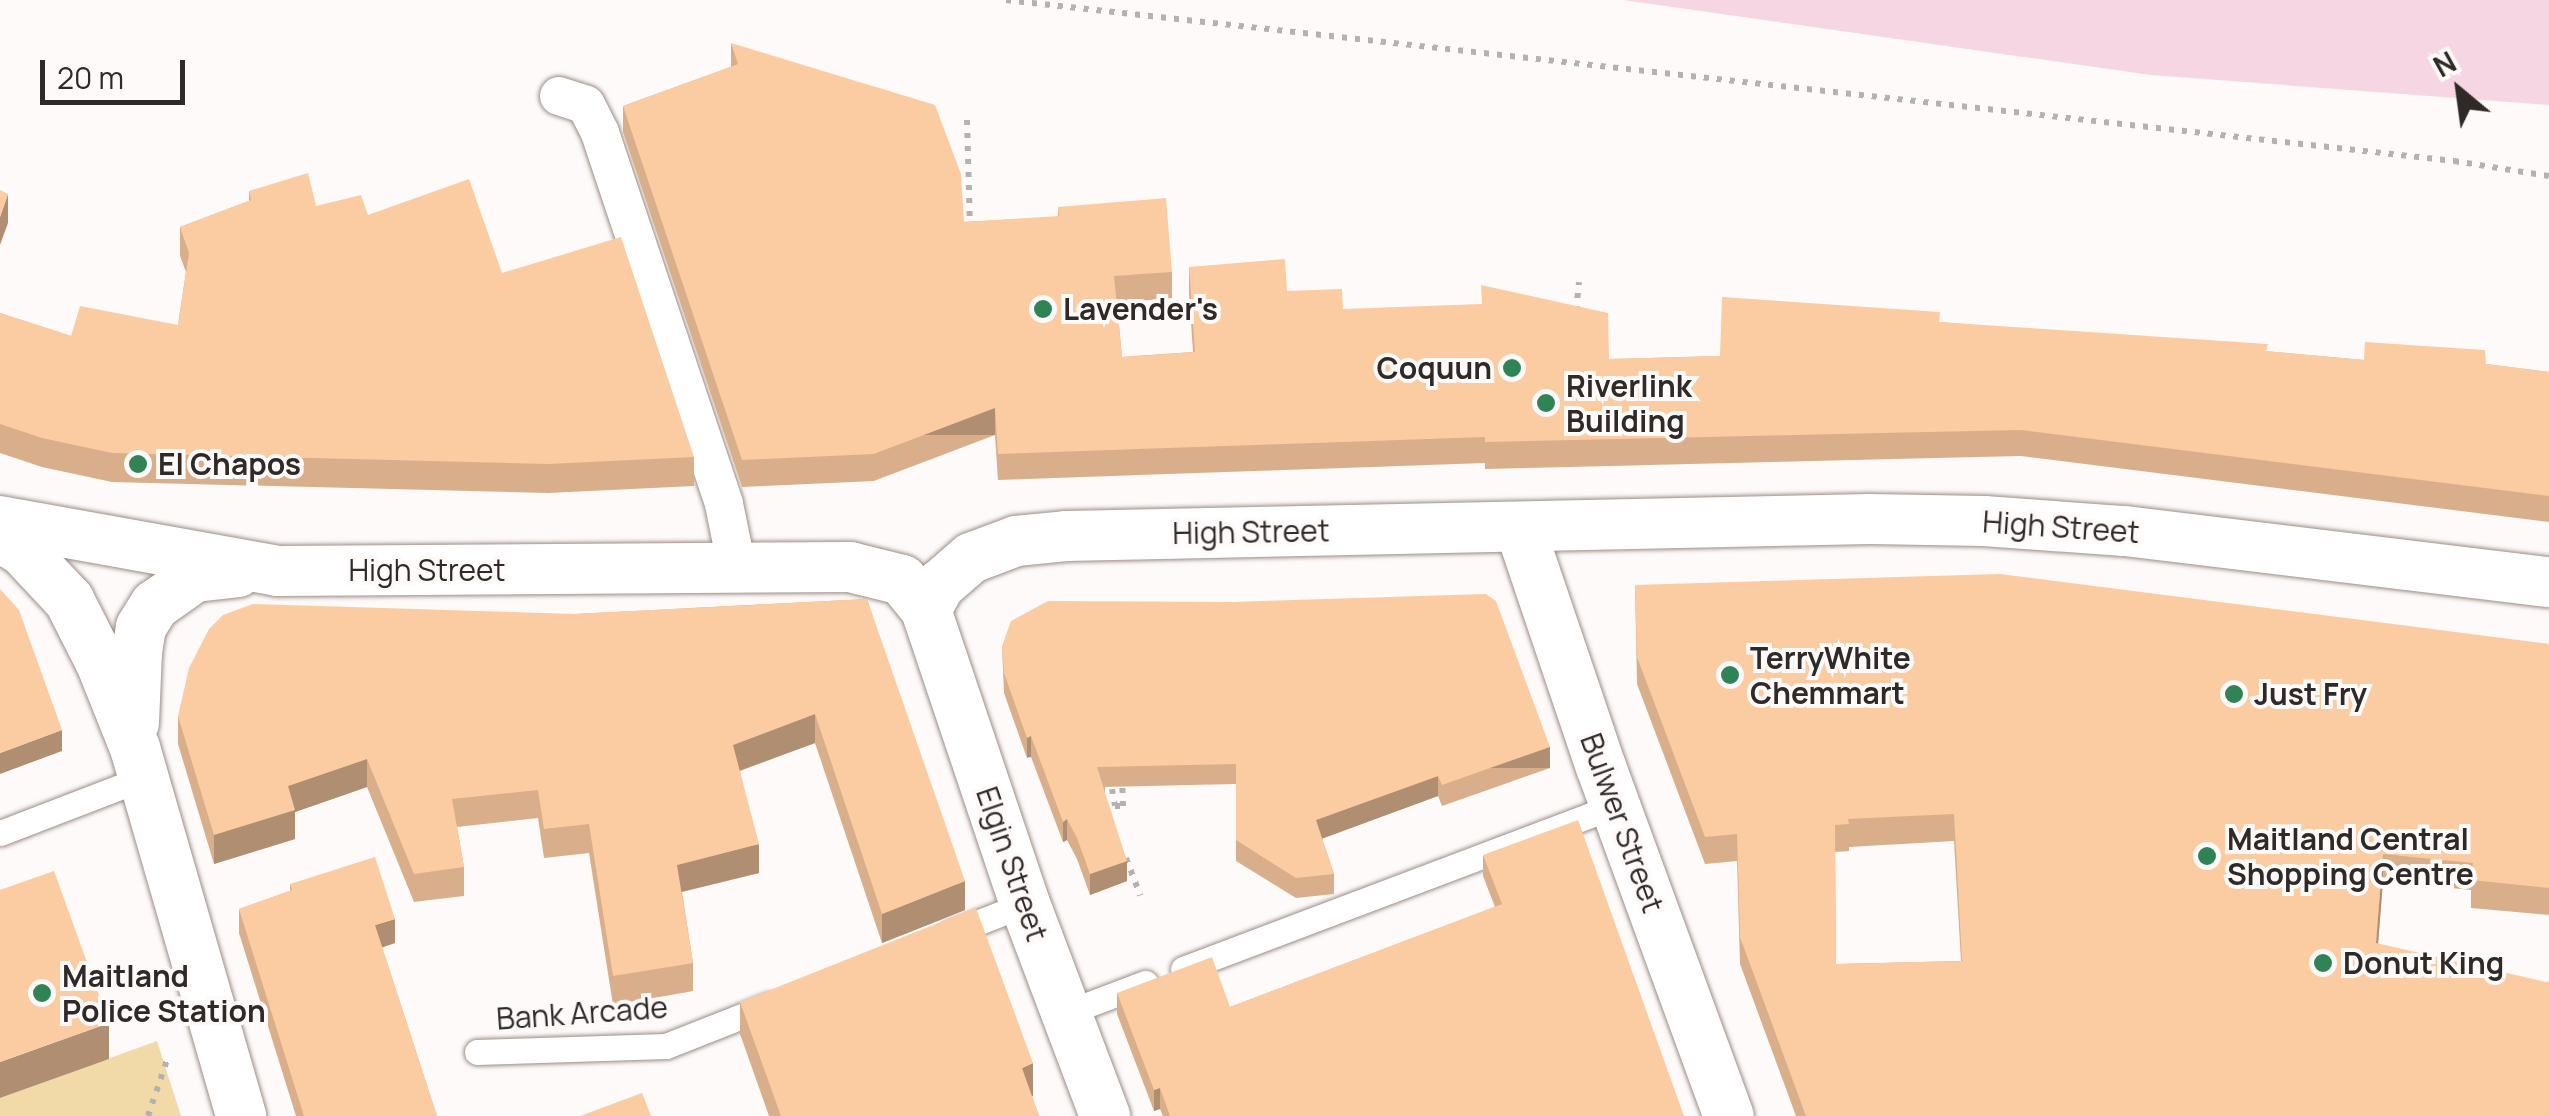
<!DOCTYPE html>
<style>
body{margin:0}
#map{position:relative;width:2549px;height:1116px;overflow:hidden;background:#fdfaf9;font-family:Manrope,sans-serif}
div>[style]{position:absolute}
.green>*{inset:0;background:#f1daa8}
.water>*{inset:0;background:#f6d6e3}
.path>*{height:6px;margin-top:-3px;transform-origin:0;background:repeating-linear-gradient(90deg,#b5b1b0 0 5px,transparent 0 13px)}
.roads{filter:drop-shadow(0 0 2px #9c8d87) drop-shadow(0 0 2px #9c8d87)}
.service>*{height:25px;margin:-12.5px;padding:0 12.5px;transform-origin:12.5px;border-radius:12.5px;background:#fff}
.pedestrian>*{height:38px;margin:-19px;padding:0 19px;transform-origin:19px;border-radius:19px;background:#fff}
.minor>*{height:50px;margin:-25px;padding:0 25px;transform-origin:25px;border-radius:25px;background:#fff}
.wall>*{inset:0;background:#d8af8a}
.shaded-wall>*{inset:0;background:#b08e71;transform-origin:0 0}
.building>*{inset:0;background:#fbcba1}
.dots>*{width:28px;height:28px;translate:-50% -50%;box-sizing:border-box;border:5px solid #fdfaf9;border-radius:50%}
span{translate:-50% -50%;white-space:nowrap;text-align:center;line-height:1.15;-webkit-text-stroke:8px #fdfaf9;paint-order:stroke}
.poi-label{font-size:30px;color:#2f2927;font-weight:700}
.left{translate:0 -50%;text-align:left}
.right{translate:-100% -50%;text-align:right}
.street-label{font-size:30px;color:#2f2927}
.north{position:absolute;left:2409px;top:40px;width:100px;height:100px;-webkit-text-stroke:8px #fdfaf9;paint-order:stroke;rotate:331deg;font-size:28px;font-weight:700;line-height:40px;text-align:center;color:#2f2927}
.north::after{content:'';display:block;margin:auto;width:35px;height:45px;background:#2f2927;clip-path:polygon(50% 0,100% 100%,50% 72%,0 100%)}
.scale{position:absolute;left:40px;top:60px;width:145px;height:45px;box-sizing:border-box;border:5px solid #2f2927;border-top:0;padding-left:12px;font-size:30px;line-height:35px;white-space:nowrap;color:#2f2927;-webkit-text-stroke:8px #fdfaf9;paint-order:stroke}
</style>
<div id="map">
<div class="green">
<i style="clip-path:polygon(157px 1041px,181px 1116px,0 1116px,0 1098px)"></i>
</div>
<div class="water">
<i style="clip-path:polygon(1623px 0,2549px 0,2549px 105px,2151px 75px)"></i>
</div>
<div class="path">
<i style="left:1006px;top:0;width:1457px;rotate:6.34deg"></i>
<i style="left:2454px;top:161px;width:96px;rotate:9deg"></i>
<i style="left:967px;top:120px;width:108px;rotate:88.4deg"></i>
<i style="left:1576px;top:311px;width:29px;rotate:-84deg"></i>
<i style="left:1100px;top:790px;width:12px;rotate:-5deg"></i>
<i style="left:1112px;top:789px;width:17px;rotate:80deg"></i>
<i style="left:1115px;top:806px;width:8px"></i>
<i style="left:1123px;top:806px;width:23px;rotate:-92deg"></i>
<i style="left:1126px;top:858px;width:40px;rotate:69deg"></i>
<i style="left:148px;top:1116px;width:59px;rotate:-71.3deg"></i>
</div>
<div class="roads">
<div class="service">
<i style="left:0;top:833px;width:153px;rotate:-21deg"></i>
<i style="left:951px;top:933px;width:79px;rotate:-21.4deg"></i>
<i style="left:1183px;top:969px;width:461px;rotate:-20.7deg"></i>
<i style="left:1066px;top:1013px;width:85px;rotate:-20.8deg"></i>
<i style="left:477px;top:1052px;width:189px;rotate:-1.8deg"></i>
<i style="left:666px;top:1046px;width:112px;rotate:-21.5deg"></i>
</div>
<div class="pedestrian">
<i style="left:559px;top:96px;width:28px;rotate:18deg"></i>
<i style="left:586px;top:105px;width:31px;rotate:63deg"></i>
<i style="left:600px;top:133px;width:391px;rotate:71.5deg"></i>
<i style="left:724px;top:504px;width:65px;rotate:78.5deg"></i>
</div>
<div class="minor">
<i style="left:0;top:521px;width:282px;rotate:10.2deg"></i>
<i style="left:278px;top:571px;width:572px;rotate:-0.4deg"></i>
<i style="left:850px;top:567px;width:54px;rotate:14deg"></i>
<i style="left:902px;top:580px;width:38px;rotate:51deg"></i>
<i style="left:926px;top:610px;width:310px;rotate:71.4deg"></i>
<i style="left:1025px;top:904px;width:227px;rotate:69.3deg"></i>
<i style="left:1520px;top:528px;width:252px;rotate:71.3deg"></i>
<i style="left:1601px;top:767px;width:372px;rotate:69.9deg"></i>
<i style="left:0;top:537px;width:26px;rotate:31deg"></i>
<i style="left:22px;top:550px;width:69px;rotate:46.8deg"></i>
<i style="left:69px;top:600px;width:71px;rotate:63.1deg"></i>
<i style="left:101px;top:663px;width:92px;rotate:68.2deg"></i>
<i style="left:135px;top:748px;width:383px;rotate:73.9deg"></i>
<i style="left:926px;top:610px;width:29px;rotate:-61deg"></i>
<i style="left:940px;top:585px;width:41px;rotate:-41.1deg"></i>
<i style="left:971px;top:558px;width:48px;rotate:-20.7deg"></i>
<i style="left:1016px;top:541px;width:50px;rotate:-5.7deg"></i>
<i style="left:1066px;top:536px;width:804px;rotate:-1.21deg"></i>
<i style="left:1870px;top:519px;width:114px;rotate:1deg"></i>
<i style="left:1984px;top:521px;width:141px;rotate:4.1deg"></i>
<i style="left:2125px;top:531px;width:427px;rotate:6.9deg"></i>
<i style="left:134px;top:723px;width:71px;rotate:-87.6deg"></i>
<i style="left:137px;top:652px;width:25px;rotate:-81deg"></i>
<i style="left:141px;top:627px;width:26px;rotate:-58deg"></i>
<i style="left:155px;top:605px;width:49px;rotate:-35deg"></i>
<i style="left:195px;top:577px;width:43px;rotate:-6.6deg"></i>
</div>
</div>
<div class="wall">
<i style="clip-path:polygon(731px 43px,964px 222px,1058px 217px,1058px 207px,1172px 272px,1172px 298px,1117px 303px,1122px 357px,1193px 352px,1189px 293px,1189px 267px,1287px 291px,1343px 309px,1609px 359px,1720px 356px,1940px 322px,2364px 360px,2486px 364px,2549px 372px,2549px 522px,2021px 456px,1485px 469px,1485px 463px,998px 480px,995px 435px,874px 481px,742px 487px,623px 132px,623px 106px,731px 67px)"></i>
<i style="clip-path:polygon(249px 191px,316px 206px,368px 215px,502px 273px,694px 457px,694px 486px,548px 493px,112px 482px,42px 467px,0 453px,0 313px,71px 336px,178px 325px,186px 272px,180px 256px,180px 227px,249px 201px)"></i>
<i style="clip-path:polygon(evenodd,1635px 585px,2549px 644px,2549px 915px,2471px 908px,2471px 890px,2383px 881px,2378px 943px,2549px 1116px,1796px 1116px,1740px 964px,1737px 861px,1705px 864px,1637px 684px,1635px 585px,1954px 841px,1961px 961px,1836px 964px,1835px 852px,1849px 851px,1849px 847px,1954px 841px)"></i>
<i style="clip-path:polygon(867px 599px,965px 910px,882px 943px,815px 743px,740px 771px,759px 873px,682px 892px,693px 963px,693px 991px,613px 1005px,589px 853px,544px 858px,538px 818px,457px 827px,464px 867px,464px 896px,414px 902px,367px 787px,295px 812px,295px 839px,214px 864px,178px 744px,178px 716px,575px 614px)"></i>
<i style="clip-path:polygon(1002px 646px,1550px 768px,1442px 806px,1438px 796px,1322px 838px,1334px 874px,1334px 894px,1296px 898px,1236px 861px,1236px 784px,1103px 787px,1127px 881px,1090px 895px,1077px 859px,1067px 840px,1063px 842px,1031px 757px,1027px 758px,1004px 693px)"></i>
<i style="clip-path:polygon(1483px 855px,1684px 1116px,1163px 1116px,1160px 1109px,1154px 1111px,1117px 1014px,1117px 993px,1230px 1007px,1495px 907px,1483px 876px)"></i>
<i style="clip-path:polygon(290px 884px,395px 943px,382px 947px,437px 1116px,296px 1116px,239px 933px,239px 909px,290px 891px)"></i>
<i style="clip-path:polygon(740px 1002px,1033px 1096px,1032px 1096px,1039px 1116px,769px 1116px,740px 1034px)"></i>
</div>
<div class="shaded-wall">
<i style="clip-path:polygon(8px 194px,8px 223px,0 245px,0 217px)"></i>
<i style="left:995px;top:408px;width:27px;height:129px;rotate:90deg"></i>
<i style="clip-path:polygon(815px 714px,815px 743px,733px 773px,733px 745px)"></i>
<i style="clip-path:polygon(62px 730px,62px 751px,0 774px,0 753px)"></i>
<i style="left:1031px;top:736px;width:21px;height:4px;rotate:90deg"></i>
<i style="left:1550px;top:747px;width:21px;height:114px;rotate:90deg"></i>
<i style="clip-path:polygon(367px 759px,367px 787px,295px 812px,295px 839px,214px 864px,214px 835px,288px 786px)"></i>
<i style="clip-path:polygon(1438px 776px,1438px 796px,1316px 841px,1316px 820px)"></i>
<i style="clip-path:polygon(1067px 819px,1067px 840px,1063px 842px,1063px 822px)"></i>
<i style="clip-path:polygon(759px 844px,759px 873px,677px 893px,677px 865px)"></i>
<i style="clip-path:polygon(2383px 854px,2383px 881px,2376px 970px,2376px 943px)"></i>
<i style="clip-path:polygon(1127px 861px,1127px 881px,1090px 895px,1090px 874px)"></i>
<i style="clip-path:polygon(965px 881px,965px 910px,882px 943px,882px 914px)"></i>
<i style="clip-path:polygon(395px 919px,395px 943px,375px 950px,375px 925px)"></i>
<i style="clip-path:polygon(109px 1023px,109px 1059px,0 1098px,0 1062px)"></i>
<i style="clip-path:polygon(1033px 1063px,1033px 1096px,1022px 1100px,1022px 1068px)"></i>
<i style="clip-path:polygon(1160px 1088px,1160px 1109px,1154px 1111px,1154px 1090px)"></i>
</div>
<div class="building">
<i style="clip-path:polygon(731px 43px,935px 105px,961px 174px,964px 222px,1059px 216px,1058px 207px,1166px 198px,1172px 272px,1114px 276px,1122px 357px,1195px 352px,1189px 267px,1285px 259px,1287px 291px,1342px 289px,1343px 309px,1482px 304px,1481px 285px,1608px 313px,1609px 359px,1720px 356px,1722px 297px,1940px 312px,1939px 322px,2268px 344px,2266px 351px,2364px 360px,2365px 342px,2485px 350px,2486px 364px,2549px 372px,2549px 496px,2021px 430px,1485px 442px,1485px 437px,998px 454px,995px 408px,874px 454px,742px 460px,623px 106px,738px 64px)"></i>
<i style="clip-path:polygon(308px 173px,316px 206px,361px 195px,368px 215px,469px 179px,502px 273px,621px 237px,694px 457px,548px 464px,112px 453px,42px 438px,0 424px,0 313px,71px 336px,80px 306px,178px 325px,189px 253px,180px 227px,251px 200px,249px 191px)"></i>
<i style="clip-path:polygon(0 190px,8px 194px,0 217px)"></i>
<i style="clip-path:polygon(evenodd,2000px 574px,2549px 644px,2549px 888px,2471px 880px,2473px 863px,2383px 854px,2376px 943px,2546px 982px,2549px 981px,2549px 1116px,1806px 1116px,1740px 937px,1737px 834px,1705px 837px,1637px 657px,1635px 585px,2000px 574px,1954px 814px,1962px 961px,1836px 964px,1835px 825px,1849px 824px,1848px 819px,1954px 814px)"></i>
<i style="clip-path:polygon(0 589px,19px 610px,62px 730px,0 753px)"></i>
<i style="clip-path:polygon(1486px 594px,1496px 601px,1550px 747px,1442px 785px,1438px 776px,1316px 820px,1334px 874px,1296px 878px,1236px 840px,1236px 764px,1097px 767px,1127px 861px,1090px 874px,1077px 838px,1067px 819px,1063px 822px,1031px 736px,1027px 738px,1004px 673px,1002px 646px,1011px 621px,1048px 601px,1234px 602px)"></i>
<i style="clip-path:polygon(867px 599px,965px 881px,882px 914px,815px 714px,733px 745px,759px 844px,677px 865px,693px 963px,613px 976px,589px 824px,544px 829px,538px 790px,452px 799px,464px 867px,414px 874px,367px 759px,288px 786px,295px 810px,214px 835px,178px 716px,189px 668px,209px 629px,223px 615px,253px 604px,575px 614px)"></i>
<i style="clip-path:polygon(1578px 820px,1684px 1116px,1170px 1116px,1160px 1088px,1154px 1090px,1117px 993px,1212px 957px,1230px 1007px,1502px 904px,1483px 855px)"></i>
<i style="clip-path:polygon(375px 857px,395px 919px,375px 925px,437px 1116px,304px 1116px,239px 909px,292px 890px,290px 884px)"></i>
<i style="clip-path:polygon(54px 871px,109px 1023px,0 1062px,0 890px)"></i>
<i style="clip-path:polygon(976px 908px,1033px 1063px,1022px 1068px,1039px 1116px,781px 1116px,740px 1002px)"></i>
<i style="clip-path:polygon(642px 1093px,651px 1116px,580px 1116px)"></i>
</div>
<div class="dots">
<i style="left:1043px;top:309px;background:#308355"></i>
<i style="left:1512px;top:368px;background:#308355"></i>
<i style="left:1546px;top:403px;background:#308355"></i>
<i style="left:138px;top:464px;background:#308355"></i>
<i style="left:1730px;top:675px;background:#308355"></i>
<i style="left:2234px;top:694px;background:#308355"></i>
<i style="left:2207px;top:856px;background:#308355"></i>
<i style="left:2323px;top:963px;background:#308355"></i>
<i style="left:42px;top:993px;background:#308355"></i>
</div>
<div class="poi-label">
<span class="left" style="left:1063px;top:309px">Lavender's</span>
<span class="right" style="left:1492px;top:368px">Coquun</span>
<span class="left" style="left:1566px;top:403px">Riverlink<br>Building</span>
<span class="left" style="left:158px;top:464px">El Chapos</span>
<span class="left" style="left:1750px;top:675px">TerryWhite<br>Chemmart</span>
<span class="left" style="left:2254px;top:694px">Just Fry</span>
<span class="left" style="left:2227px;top:856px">Maitland Central<br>Shopping Centre</span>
<span class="left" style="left:2343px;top:963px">Donut King</span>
<span class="left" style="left:62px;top:993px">Maitland<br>Police Station</span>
</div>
<div class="street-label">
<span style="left:2061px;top:527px;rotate:4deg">High Street</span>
<span style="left:1251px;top:532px;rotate:-1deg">High Street</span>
<span style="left:427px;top:570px">High Street</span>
<span style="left:1622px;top:823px;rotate:70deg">Bulwer Street</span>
<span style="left:1012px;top:864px;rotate:71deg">Elgin Street</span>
<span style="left:582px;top:1013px;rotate:-4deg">Bank Arcade</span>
</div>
<div class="north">N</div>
<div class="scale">20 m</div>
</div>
